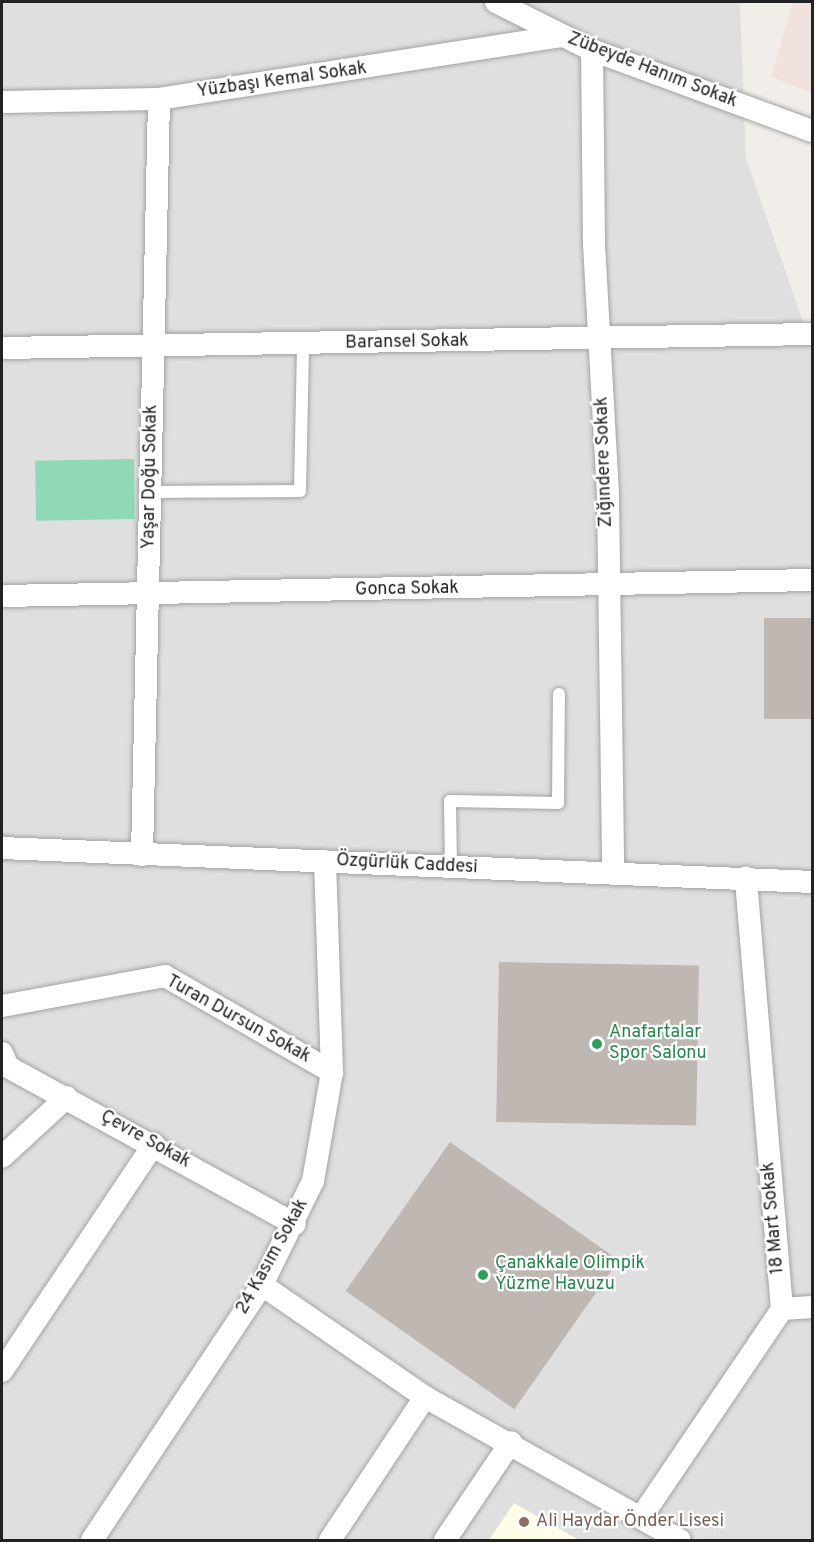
<!DOCTYPE html>
<meta charset="utf-8">
<style>
body{margin:0}
#map{position:relative;width:814px;height:1542px;overflow:hidden;background:#f1eee9;font-family:Overpass,sans-serif}
div>[style]{position:absolute}
.residential>*{inset:0;background:#e0dfdf}
.education>*{inset:0;background:#fdfce6}
.military>*{inset:0;background:#f1e2de}
.pitch>*{inset:0;background:#8fd9b8;transform-origin:0 0}
.building>*{inset:0;background:#beb7b2;transform-origin:0 0}
.roads{filter:drop-shadow(0 0 2px #a3a3a3) drop-shadow(0 0 2px #a3a3a3)}
.service>*{height:12px;margin:-6px;padding:0 6px;transform-origin:6px;border-radius:6px;background:#fff}
.minor>*{height:22px;margin:-11px;padding:0 11px;transform-origin:11px;border-radius:11px;background:#fff}
.dots>*{width:16px;height:16px;translate:-50% -50%;box-sizing:border-box;border:3px solid #fff;border-radius:50%}
span{translate:-50% -50%;white-space:nowrap;text-align:center;line-height:1.15;-webkit-text-stroke:4.5px #fff;paint-order:stroke}
.street-label{font-size:18px;color:#222}
.leisure-label{font-size:18px;color:#27864d}
.left{translate:0 -50%;text-align:left}
.education-label{font-size:18px;color:#785e54}
.frame{position:absolute;inset:0;border:3px solid #222;pointer-events:none}
</style>
<div id="map">
<div class="residential">
<i style="clip-path:polygon(2px 2px,740px 2px,746px 159px,812px 347px,812px 1540px,2px 1540px)"></i>
</div>
<div class="education">
<i style="clip-path:polygon(514px 1503px,579px 1540px,489px 1540px)"></i>
</div>
<div class="military">
<i style="clip-path:polygon(793px 2px,812px 2px,812px 93px,771px 77px)"></i>
</div>
<div class="pitch">
<i style="left:134px;top:459px;width:60px;height:99px;rotate:89deg"></i>
</div>
<div class="building">
<i style="left:812px;top:618px;width:101px;height:48px;rotate:90deg"></i>
<i style="left:499px;top:962px;width:200px;height:160px;rotate:1deg"></i>
<i style="left:450px;top:1142px;width:206px;height:182px;rotate:35deg"></i>
</div>
<div class="roads">
<div class="service">
<i style="left:149px;top:492px;width:151px;rotate:-0.4deg"></i>
<i style="left:300px;top:491px;width:145px;rotate:-88.8deg"></i>
<i style="left:451px;top:867px;width:66px;rotate:-90.9deg"></i>
<i style="left:450px;top:801px;width:108px;rotate:1.1deg"></i>
<i style="left:558px;top:803px;width:109px;rotate:-89.5deg"></i>
</div>
<div class="minor">
<i style="left:496px;top:2px;width:107px;rotate:26.6deg"></i>
<i style="left:592px;top:50px;width:234px;rotate:20.2deg"></i>
<i style="left:592px;top:50px;width:194px;rotate:89.4deg"></i>
<i style="left:594px;top:244px;width:253px;rotate:86.8deg"></i>
<i style="left:608px;top:497px;width:377px;rotate:89.2deg"></i>
<i style="left:2px;top:102px;width:157px;rotate:-1.1deg"></i>
<i style="left:159px;top:99px;width:407px;rotate:-8.9deg"></i>
<i style="left:2px;top:348px;width:810px;rotate:-0.99deg"></i>
<i style="left:2px;top:596px;width:810px;rotate:-1.13deg"></i>
<i style="left:2px;top:848px;width:811px;rotate:2.4deg"></i>
<i style="left:142px;top:855px;width:756px;rotate:-88.71deg"></i>
<i style="left:2px;top:1006px;width:166px;rotate:-10.4deg"></i>
<i style="left:165px;top:976px;width:193px;rotate:29.9deg"></i>
<i style="left:2px;top:1053px;width:15px;rotate:67deg"></i>
<i style="left:8px;top:1067px;width:327px;rotate:28.7deg"></i>
<i style="left:2px;top:1157px;width:88px;rotate:-42.7deg"></i>
<i style="left:262px;top:1285px;width:198px;rotate:34.5deg"></i>
<i style="left:425px;top:1397px;width:292px;rotate:29.3deg"></i>
<i style="left:782px;top:1309px;width:30px;rotate:-4deg"></i>
<i style="left:2px;top:1371px;width:273px;rotate:-56.2deg"></i>
<i style="left:642px;top:1516px;width:250px;rotate:-55.9deg"></i>
<i style="left:782px;top:1309px;width:433px;rotate:-94.8deg"></i>
<i style="left:92px;top:1540px;width:306px;rotate:-56.3deg"></i>
<i style="left:262px;top:1285px;width:116px;rotate:-63.9deg"></i>
<i style="left:313px;top:1181px;width:111px;rotate:-80.1deg"></i>
<i style="left:332px;top:1072px;width:211px;rotate:-91.9deg"></i>
<i style="left:330px;top:1540px;width:172px;rotate:-56.4deg"></i>
<i style="left:445px;top:1540px;width:118px;rotate:-56deg"></i>
</div>
</div>
<div class="dots">
<i style="left:597px;top:1044px;background:#2e9e5b"></i>
<i style="left:483px;top:1275px;background:#2e9e5b"></i>
<i style="left:524px;top:1522px;background:#8d6e63"></i>
</div>
<div class="street-label">
<span style="left:652px;top:71px;rotate:21deg">Zübeyde Hanım Sokak</span>
<span style="left:282px;top:81px;rotate:-8deg">Yüzbaşı Kemal Sokak</span>
<span style="left:407px;top:343px;rotate:-1deg">Baransel Sokak</span>
<span style="left:605px;top:462px;rotate:-92deg">Zığındere Sokak</span>
<span style="left:151px;top:477px;rotate:-89deg">Yaşar Doğu Sokak</span>
<span style="left:407px;top:590px;rotate:-1deg">Gonca Sokak</span>
<span style="left:407px;top:865px;rotate:3deg">Özgürlük Caddesi</span>
<span style="left:238px;top:1020px;rotate:29deg">Turan Dursun Sokak</span>
<span style="left:145px;top:1140px;rotate:29deg">Çevre Sokak</span>
<span style="left:774px;top:1218px;rotate:-95deg">18 Mart Sokak</span>
<span style="left:273px;top:1257px;rotate:-61deg">24 Kasım Sokak</span>
</div>
<div class="leisure-label">
<span class="left" style="left:609px;top:1044px">Anafartalar<br>Spor Salonu</span>
<span class="left" style="left:495px;top:1275px">Çanakkale Olimpik<br>Yüzme Havuzu</span>
</div>
<div class="education-label">
<span class="left" style="left:536px;top:1522px">Ali Haydar Önder Lisesi</span>
</div>
<div class="frame"></div>
</div>
